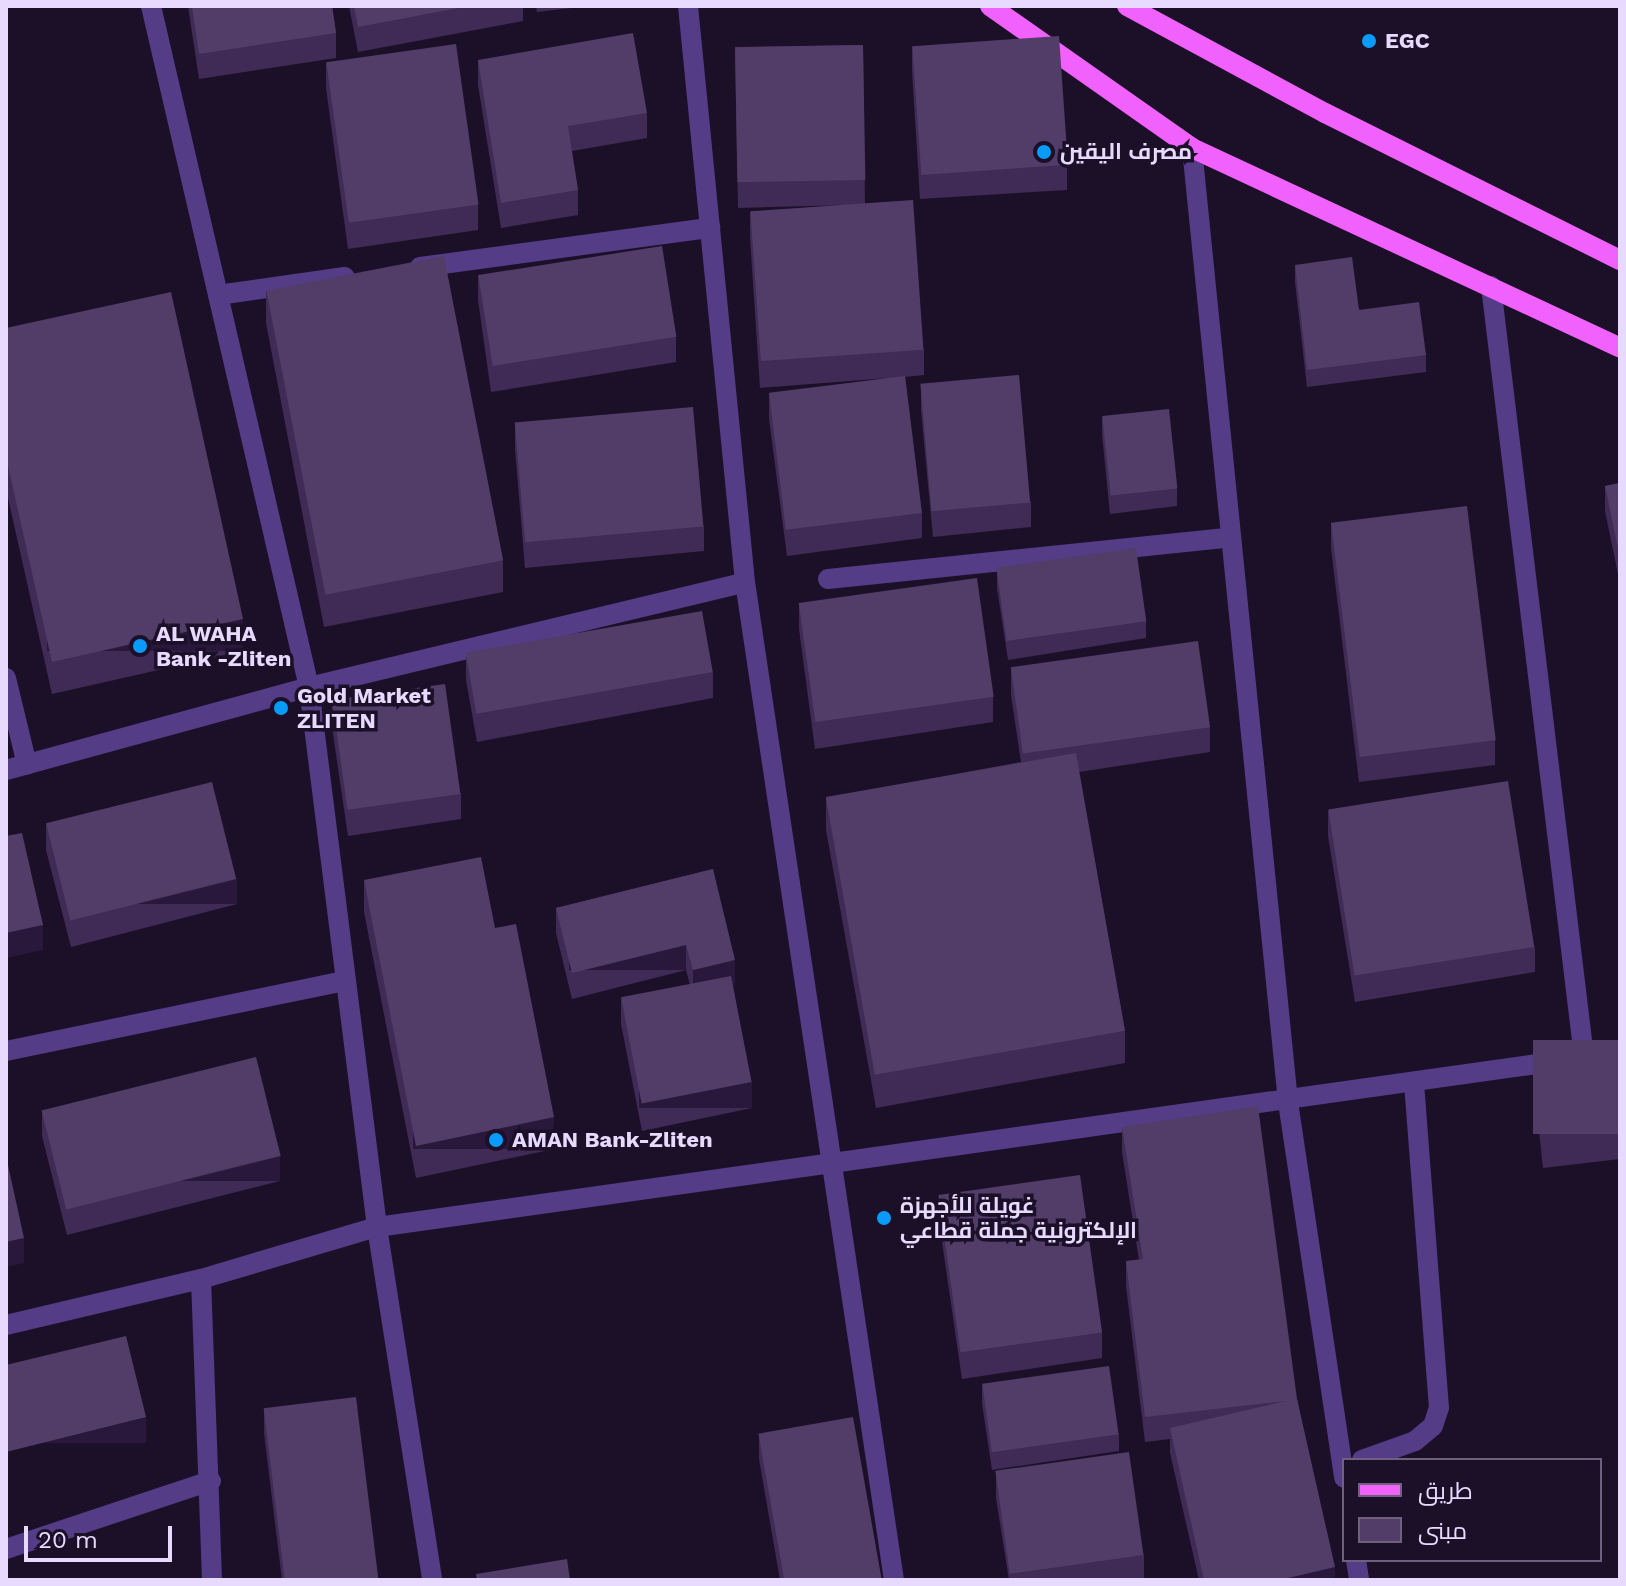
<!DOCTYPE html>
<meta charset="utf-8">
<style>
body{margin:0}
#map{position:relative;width:1626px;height:1586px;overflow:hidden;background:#1c1029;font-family:"Work Sans",Cairo,sans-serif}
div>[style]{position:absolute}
.service>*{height:20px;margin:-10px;padding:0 10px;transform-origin:10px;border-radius:10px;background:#553c87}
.minor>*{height:20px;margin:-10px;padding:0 10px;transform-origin:10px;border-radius:10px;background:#553c87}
.tertiary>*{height:20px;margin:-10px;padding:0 10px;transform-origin:10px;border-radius:10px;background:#553c87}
.primary>*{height:20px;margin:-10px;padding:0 10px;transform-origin:10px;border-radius:10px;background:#f161fd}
.wall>*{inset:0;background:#402a56}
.shaded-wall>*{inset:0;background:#2a183c;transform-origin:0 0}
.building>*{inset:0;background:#523d68;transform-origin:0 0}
.dots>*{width:22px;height:22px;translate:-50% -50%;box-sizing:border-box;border:4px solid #1c1029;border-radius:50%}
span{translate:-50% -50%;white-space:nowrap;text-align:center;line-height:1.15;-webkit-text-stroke:7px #1c1029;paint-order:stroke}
.poi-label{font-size:22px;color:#e8d9fe;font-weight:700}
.left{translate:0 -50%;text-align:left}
.frame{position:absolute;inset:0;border:8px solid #e8d9fe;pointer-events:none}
.legend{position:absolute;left:1342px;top:1458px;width:260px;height:104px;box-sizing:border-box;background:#1c1029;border:2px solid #6e607e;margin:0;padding:10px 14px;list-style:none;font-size:24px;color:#e8d9fe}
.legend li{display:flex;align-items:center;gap:16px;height:40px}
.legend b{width:40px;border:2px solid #6e607e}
.scale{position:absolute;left:24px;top:1526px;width:148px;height:36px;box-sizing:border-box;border:4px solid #e8d9fe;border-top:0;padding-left:10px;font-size:24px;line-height:28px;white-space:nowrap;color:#e8d9fe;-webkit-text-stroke:6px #1c1029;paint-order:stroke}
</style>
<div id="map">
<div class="service">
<i style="left:6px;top:678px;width:89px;rotate:76.4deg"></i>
<i style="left:6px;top:1051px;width:346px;rotate:-11.7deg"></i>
<i style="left:201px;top:1279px;width:301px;rotate:87.9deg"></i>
<i style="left:1362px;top:1460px;width:56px;rotate:-19.7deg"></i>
<i style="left:1415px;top:1441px;width:23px;rotate:-40deg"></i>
<i style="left:1433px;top:1426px;width:19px;rotate:-72deg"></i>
<i style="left:1439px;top:1408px;width:326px;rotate:-94.4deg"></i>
<i style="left:6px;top:1549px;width:216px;rotate:-18.4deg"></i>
</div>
<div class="minor">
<i style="left:151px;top:6px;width:699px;rotate:76.94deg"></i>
<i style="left:309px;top:687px;width:544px;rotate:82.82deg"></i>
<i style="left:377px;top:1227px;width:357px;rotate:81.1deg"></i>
<i style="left:688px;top:6px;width:579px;rotate:84.35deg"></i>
<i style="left:745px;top:582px;width:1009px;rotate:81.51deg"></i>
<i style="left:420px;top:267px;width:293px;rotate:-7.7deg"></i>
<i style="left:1491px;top:286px;width:777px;rotate:83.12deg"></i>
<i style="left:218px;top:295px;width:128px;rotate:-8.1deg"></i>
<i style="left:828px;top:579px;width:405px;rotate:-5.9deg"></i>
<i style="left:6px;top:770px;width:314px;rotate:-15.3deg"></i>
<i style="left:309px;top:687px;width:448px;rotate:-13.5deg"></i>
<i style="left:6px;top:1325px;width:200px;rotate:-13.3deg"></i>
<i style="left:201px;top:1279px;width:184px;rotate:-16.5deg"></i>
<i style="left:377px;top:1227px;width:1193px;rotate:-8deg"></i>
</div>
<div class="tertiary">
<i style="left:1192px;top:148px;width:959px;rotate:84.25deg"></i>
<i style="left:1288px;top:1102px;width:380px;rotate:81.5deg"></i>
<i style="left:1356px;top:1560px;width:20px;rotate:81deg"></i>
</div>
<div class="primary">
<i style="left:990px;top:6px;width:247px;rotate:35.1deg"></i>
<i style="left:1192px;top:148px;width:472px;rotate:25deg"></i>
<i style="left:1127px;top:6px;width:225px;rotate:28.4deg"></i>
<i style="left:1325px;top:113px;width:330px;rotate:26.5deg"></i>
</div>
<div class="wall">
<i style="clip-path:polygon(188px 6px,332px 6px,336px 33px,336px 58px,199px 79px)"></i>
<i style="clip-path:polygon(349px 6px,523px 6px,523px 21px,358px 52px)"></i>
<i style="clip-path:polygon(536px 6px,588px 6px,537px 12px)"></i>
<i style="clip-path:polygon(863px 45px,865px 204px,924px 350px,924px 375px,905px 377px,922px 513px,922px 538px,787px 556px,769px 419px,769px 394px,889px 378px,760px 388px,750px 238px,750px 212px,849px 205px,738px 208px,735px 47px)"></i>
<i style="clip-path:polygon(912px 46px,1067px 165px,1067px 190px,920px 199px,912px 71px)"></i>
<i style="clip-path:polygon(478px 60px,647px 113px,647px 138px,572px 151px,578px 190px,578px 215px,501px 228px,478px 85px)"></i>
<i style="clip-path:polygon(326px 63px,478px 205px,478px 230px,348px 249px,326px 88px)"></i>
<i style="clip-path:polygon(1295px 265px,1426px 355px,1426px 372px,1307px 387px,1295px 282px)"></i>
<i style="clip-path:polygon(478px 275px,676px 337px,676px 362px,491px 392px,478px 300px)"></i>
<i style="clip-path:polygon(266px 291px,503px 560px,503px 592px,324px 627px,266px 323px)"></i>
<i style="clip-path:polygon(6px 328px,243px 651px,52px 694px,6px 489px)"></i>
<i style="clip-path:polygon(921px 385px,1031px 502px,1031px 527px,933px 537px,921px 410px)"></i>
<i style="clip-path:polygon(1102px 417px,1177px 489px,1177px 506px,1110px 514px,1102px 434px)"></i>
<i style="clip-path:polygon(515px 424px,704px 526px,704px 551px,525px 568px,515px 449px)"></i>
<i style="clip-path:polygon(1620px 483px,1620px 584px,1605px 511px,1605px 486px)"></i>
<i style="clip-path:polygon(1331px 523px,1495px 740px,1495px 765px,1359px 782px,1331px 548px)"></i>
<i style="clip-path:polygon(997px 570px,1146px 621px,1146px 638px,1008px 660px,997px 588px)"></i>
<i style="clip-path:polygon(799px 604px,993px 697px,993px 722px,815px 749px,799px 629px)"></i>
<i style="clip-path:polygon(466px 655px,713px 672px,713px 698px,477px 742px,466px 680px)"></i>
<i style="clip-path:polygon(1011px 670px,1210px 727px,1210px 752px,1079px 772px,1125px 1031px,1125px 1063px,876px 1108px,826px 830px,826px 798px,1021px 762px,1011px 695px)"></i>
<i style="clip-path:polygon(332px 702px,461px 794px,461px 819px,348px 836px,332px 727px)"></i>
<i style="clip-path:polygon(1328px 811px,1535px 947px,1535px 972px,1355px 1002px,1328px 836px)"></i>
<i style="clip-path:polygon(46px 825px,237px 904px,71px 947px,46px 850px)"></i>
<i style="clip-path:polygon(713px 869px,735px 985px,733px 985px,752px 1108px,642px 1131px,621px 1024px,621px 999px,690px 985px,686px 970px,572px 999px,556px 933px,556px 908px)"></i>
<i style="clip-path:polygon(364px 880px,495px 928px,554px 1149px,416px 1178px,364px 912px)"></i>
<i style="clip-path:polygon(1620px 1040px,1620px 1159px,1543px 1168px,1533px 1074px,1533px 1049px)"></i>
<i style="clip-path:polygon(42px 1111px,280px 1181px,67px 1235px,42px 1136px)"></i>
<i style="clip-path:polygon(1122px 1127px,1297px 1399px,1335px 1580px,1199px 1580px,1170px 1453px,1170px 1439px,1145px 1442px,1126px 1286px,1126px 1261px,1139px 1260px,1122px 1152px)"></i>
<i style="clip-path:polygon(939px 1196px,1102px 1332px,1102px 1358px,962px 1379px,939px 1221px)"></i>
<i style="clip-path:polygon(982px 1385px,1119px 1434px,1119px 1451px,992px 1470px,982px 1403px)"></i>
<i style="clip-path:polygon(264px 1408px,378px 1580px,282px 1580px,264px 1433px)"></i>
<i style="clip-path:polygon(759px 1434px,881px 1580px,780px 1580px,759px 1459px)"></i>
<i style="clip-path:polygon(996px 1473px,1144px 1555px,1144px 1580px,1009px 1580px,996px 1498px)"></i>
</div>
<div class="shaded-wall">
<i style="left:243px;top:619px;width:32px;height:196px;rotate:90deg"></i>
<i style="left:237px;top:879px;width:25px;height:171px;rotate:90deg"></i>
<i style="clip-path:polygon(43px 925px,43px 950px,6px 958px,6px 933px)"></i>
<i style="left:686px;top:945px;width:25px;height:117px;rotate:90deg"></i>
<i style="clip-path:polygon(735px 960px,735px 985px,693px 995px,693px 970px)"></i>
<i style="left:752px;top:1082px;width:26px;height:113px;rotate:90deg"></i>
<i style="left:554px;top:1117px;width:32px;height:141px;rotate:90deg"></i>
<i style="left:280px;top:1156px;width:25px;height:220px;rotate:90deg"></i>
<i style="clip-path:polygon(24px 1238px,24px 1263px,6px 1267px,6px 1242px)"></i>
<i style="left:146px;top:1417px;width:26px;height:144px;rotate:90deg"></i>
<i style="clip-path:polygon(1335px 1567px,1335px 1580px,1279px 1580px)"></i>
</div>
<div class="building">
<i style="clip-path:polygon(192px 6px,332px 6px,336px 33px,199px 54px)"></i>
<i style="clip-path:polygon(354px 6px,469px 6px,358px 27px)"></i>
<i style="clip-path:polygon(633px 33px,647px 113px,568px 126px,578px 190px,501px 203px,478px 60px)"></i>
<i style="left:1059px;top:36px;width:129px;height:147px;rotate:86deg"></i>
<i style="left:456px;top:44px;width:162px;height:131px;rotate:82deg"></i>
<i style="left:863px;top:45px;width:135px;height:128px;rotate:89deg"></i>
<i style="left:913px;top:200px;width:150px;height:163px;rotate:86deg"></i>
<i style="left:662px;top:246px;width:92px;height:186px;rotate:81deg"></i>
<i style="left:444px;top:256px;width:310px;height:181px;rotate:79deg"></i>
<i style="clip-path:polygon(1352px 257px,1359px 310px,1419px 302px,1426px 355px,1307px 370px,1295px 265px)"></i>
<i style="clip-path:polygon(171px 292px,243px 619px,52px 662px,6px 457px,6px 328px)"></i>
<i style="left:1019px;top:375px;width:128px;height:99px;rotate:85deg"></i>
<i style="left:905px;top:376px;width:138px;height:137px;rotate:83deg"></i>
<i style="left:693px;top:407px;width:120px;height:179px;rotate:85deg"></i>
<i style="left:1169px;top:409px;width:80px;height:67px;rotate:84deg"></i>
<i style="clip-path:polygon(1620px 483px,1620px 558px,1605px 486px)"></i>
<i style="left:1467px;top:506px;width:236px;height:137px;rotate:83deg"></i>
<i style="left:1136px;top:548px;width:74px;height:141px;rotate:82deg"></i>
<i style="left:977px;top:578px;width:120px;height:180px;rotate:82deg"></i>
<i style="left:702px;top:611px;width:62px;height:240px;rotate:80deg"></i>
<i style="left:1198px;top:641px;width:87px;height:189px;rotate:82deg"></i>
<i style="left:445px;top:684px;width:111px;height:114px;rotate:82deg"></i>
<i style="left:1076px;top:753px;width:282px;height:254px;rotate:80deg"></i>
<i style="left:1508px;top:781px;width:168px;height:182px;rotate:81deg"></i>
<i style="left:212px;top:782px;width:100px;height:171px;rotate:76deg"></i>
<i style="clip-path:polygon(22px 833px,43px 925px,6px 933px,6px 836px)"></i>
<i style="clip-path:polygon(481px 857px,495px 928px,516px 924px,554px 1117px,416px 1146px,364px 880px)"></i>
<i style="clip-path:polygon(713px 869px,735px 960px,693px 970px,686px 945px,572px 973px,556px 908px)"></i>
<i style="left:731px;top:976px;width:108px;height:112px;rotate:79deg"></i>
<i style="left:1620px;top:1040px;width:94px;height:87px;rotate:90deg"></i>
<i style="left:256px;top:1057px;width:102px;height:221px;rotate:76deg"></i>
<i style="clip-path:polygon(1258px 1106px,1297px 1399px,1335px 1567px,1279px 1580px,1204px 1580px,1170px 1428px,1286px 1401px,1145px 1417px,1126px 1261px,1143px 1259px,1122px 1127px)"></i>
<i style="clip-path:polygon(6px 1156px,24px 1238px,6px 1242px)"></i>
<i style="left:1080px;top:1175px;width:159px;height:143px;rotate:82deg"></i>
<i style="clip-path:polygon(126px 1336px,146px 1417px,6px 1452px,6px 1365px)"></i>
<i style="left:1109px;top:1366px;width:69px;height:128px;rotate:82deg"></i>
<i style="left:356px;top:1397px;width:184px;height:93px;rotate:83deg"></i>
<i style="left:853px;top:1417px;width:165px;height:96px;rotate:80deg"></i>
<i style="left:1129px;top:1452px;width:104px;height:135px;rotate:82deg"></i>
<i style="clip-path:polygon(567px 1559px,570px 1580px,477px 1580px,476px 1574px)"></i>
</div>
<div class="dots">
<i style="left:1369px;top:41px;background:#089bfb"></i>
<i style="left:1044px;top:152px;background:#089bfb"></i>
<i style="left:140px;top:646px;background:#089bfb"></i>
<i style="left:281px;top:708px;background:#089bfb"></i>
<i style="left:496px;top:1140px;background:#089bfb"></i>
<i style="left:884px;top:1218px;background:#089bfb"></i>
</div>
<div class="poi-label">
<span class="left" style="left:1385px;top:41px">EGC</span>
<span class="left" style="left:1060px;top:152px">مصرف اليقين</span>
<span class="left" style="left:156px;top:646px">AL WAHA<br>Bank -Zliten</span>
<span class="left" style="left:297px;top:708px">Gold Market<br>ZLITEN</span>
<span class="left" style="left:512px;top:1140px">AMAN Bank-Zliten</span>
<span class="left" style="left:900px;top:1218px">غويلة للأجهزة<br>الإلكترونية جملة قطاعي</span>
</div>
<div class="frame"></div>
<ul class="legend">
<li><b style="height:10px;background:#f161fd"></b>طريق</li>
<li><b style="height:22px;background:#523d68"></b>مبنى</li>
</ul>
<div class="scale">20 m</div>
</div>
